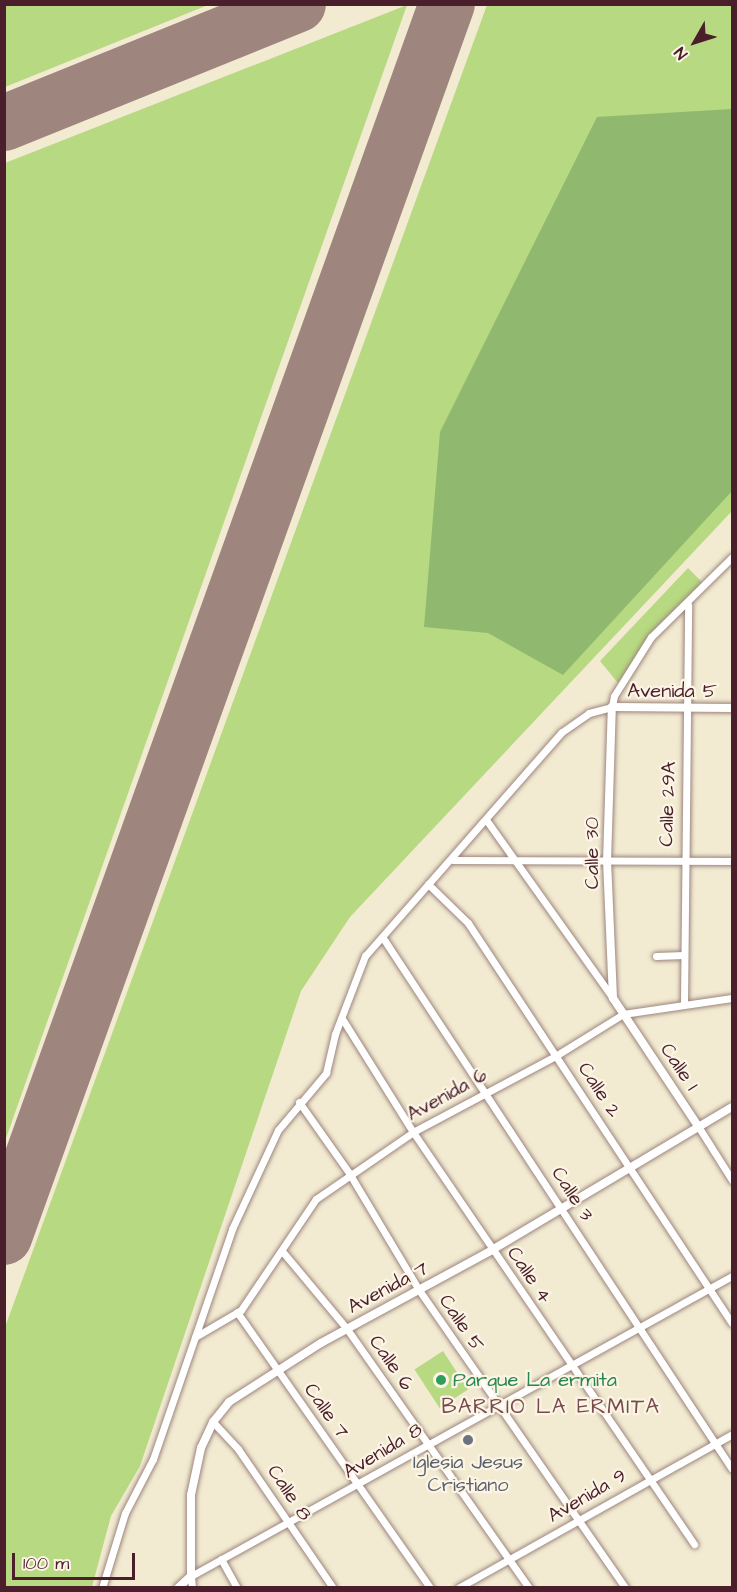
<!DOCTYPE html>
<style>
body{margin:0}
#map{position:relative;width:737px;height:1592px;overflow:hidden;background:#f2ebd2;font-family:"Architects Daughter",sans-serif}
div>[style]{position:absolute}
.green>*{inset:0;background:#b6d981;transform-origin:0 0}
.forest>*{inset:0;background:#90b96f}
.taxiway>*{height:22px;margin:-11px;padding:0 11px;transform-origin:11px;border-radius:11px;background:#9e857e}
.runway>*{height:56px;margin:-28px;padding:0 28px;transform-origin:28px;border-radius:28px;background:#9e857e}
.roads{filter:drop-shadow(0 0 2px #9e857e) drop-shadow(0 0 2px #9e857e)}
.minor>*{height:7px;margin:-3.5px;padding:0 3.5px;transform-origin:3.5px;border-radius:3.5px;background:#fff}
.tertiary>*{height:8px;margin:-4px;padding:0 4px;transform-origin:4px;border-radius:4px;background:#fff}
.dots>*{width:16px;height:16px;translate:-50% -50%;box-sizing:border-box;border:3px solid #fcf5e5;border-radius:50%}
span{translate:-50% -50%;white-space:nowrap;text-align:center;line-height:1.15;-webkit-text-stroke:4.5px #fcf5e5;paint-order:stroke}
.street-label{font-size:20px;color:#4a1f2b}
.leisure-label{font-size:20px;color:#27864d}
.left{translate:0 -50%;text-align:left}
.worship-label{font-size:20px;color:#5b616d}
.neighbourhood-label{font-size:21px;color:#784a4c;letter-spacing:1.5px}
.frame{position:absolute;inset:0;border:6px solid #4a1f2b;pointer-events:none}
.north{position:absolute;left:665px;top:12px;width:60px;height:60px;-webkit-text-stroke:4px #fcf5e5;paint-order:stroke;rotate:231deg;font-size:16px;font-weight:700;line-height:24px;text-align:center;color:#4a1f2b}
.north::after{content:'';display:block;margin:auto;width:21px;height:27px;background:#4a1f2b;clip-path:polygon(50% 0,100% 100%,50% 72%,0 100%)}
.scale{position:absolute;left:12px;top:1553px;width:123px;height:27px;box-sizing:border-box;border:3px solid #4a1f2b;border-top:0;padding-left:8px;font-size:18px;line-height:21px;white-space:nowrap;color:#4a1f2b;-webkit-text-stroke:4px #fcf5e5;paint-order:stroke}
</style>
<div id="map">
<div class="green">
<i style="clip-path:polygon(5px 4px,208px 4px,208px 5px,5px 87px)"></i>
<i style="clip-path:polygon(407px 5px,5px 1141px,5px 163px)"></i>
<i style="clip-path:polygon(487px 5px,732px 5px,732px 511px,350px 917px,301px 991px,140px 1466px,111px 1516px,92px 1587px,5px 1587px,4px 1330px)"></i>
<i style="clip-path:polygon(688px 568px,703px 583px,650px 637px,618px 683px,600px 661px)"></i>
<i style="left:443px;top:1351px;width:46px;height:34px;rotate:57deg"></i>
</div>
<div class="forest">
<i style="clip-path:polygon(732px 109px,732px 491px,563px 675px,488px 633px,424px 627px,440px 432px,597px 117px)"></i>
</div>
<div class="taxiway">
<i style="left:243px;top:4px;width:12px;rotate:55deg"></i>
<i style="left:250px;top:14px;width:13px;rotate:23deg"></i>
<i style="left:219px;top:36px;width:36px;rotate:-63deg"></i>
</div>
<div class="runway">
<i style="left:4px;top:123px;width:317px;rotate:-22deg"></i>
<i style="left:4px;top:1237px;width:1310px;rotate:-70.24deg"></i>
</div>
<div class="roads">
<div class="minor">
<i style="left:487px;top:821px;width:216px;rotate:54.6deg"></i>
<i style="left:453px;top:860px;width:279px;rotate:0.2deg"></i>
<i style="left:428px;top:884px;width:56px;rotate:44.3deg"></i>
<i style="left:468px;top:923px;width:479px;rotate:56.6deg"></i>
<i style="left:383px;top:938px;width:635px;rotate:56.69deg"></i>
<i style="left:656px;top:956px;width:28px;rotate:-2deg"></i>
<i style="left:684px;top:1004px;width:399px;rotate:-89.4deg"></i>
<i style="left:343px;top:1020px;width:132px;rotate:58deg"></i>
<i style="left:413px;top:1132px;width:499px;rotate:55.7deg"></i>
<i style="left:299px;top:1102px;width:87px;rotate:54.8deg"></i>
<i style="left:349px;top:1173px;width:136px;rotate:59.1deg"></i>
<i style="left:419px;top:1290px;width:362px;rotate:55.3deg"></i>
<i style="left:698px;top:1126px;width:64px;rotate:57.8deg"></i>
<i style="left:282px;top:1251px;width:102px;rotate:50.2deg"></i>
<i style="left:347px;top:1329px;width:317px;rotate:54.9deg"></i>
<i style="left:237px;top:1312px;width:337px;rotate:55deg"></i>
<i style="left:195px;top:1337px;width:53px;rotate:-30.4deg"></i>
<i style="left:241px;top:1310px;width:134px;rotate:-56deg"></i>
<i style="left:316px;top:1199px;width:118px;rotate:-34.6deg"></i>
<i style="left:413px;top:1132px;width:163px;rotate:-28.1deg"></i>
<i style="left:557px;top:1055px;width:78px;rotate:-31.8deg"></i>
<i style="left:623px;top:1014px;width:110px;rotate:-8.4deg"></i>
<i style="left:213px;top:1422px;width:37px;rotate:47deg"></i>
<i style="left:238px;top:1449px;width:168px;rotate:55.6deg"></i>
<i style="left:221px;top:1559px;width:33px;rotate:61deg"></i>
<i style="left:102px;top:1588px;width:78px;rotate:-73deg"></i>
<i style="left:125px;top:1513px;width:61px;rotate:-62.6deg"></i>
<i style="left:153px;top:1459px;width:243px;rotate:-71deg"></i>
<i style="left:232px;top:1229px;width:109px;rotate:-65.1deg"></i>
<i style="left:278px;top:1130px;width:75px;rotate:-49.9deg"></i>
<i style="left:326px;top:1073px;width:40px;rotate:-77deg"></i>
<i style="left:335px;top:1034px;width:84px;rotate:-69deg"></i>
<i style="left:365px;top:956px;width:298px;rotate:-48.7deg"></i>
<i style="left:562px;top:732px;width:33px;rotate:-35deg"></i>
<i style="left:589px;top:713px;width:24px;rotate:-15deg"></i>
<i style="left:612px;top:707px;width:11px;rotate:-80deg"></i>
<i style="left:614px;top:696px;width:70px;rotate:-57.9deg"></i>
<i style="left:651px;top:637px;width:114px;rotate:-44.6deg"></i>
<i style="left:192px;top:1588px;width:12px;rotate:-95deg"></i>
<i style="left:191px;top:1576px;width:619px;rotate:-29.01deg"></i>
<i style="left:458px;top:1588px;width:314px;rotate:-29.3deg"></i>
</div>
<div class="tertiary">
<i style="left:698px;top:1126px;width:154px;rotate:-123.6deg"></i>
<i style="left:613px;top:998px;width:136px;rotate:-92.5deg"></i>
<i style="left:607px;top:862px;width:155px;rotate:-88.2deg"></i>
<i style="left:612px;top:707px;width:120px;rotate:0.5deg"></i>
<i style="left:178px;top:1588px;width:18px;rotate:-43deg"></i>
<i style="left:191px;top:1576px;width:81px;rotate:-90deg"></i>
<i style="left:191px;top:1495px;width:48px;rotate:-78deg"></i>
<i style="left:201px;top:1448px;width:29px;rotate:-65deg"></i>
<i style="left:213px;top:1422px;width:26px;rotate:-51deg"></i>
<i style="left:229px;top:1402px;width:109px;rotate:-32.7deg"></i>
<i style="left:321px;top:1343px;width:195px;rotate:-28.5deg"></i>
<i style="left:492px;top:1250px;width:279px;rotate:-30.8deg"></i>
</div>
</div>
<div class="dots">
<i style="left:441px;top:1380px;background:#2e9e5b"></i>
<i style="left:468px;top:1440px;background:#6b7280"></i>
</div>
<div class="street-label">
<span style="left:672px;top:691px">Avenida 5</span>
<span style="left:668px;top:804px;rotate:-88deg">Calle 29A</span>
<span style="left:592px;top:853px;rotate:-90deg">Calle 30</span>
<span style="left:679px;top:1067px;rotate:56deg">Calle 1</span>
<span style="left:599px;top:1090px;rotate:57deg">Calle 2</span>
<span style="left:447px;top:1095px;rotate:-29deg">Avenida 6</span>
<span style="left:572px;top:1194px;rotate:57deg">Calle 3</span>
<span style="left:529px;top:1275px;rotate:56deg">Calle 4</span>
<span style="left:388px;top:1288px;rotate:-28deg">Avenida 7</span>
<span style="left:461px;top:1323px;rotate:56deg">Calle 5</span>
<span style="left:391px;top:1363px;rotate:55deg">Calle 6</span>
<span style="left:326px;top:1411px;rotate:55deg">Calle 7</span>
<span style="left:383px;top:1451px;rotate:-31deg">Avenida 8</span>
<span style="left:289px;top:1493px;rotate:56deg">Calle 8</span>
<span style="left:587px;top:1496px;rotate:-30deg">Avenida 9</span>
</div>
<div class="leisure-label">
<span class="left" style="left:453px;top:1380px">Parque La ermita</span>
</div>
<div class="worship-label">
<span style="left:468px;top:1474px">Iglesia Jesus<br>Cristiano</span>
</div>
<div class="neighbourhood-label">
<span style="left:551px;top:1407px">BARRIO LA ERMITA</span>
</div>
<div class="frame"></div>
<div class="north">N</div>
<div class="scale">100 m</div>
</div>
